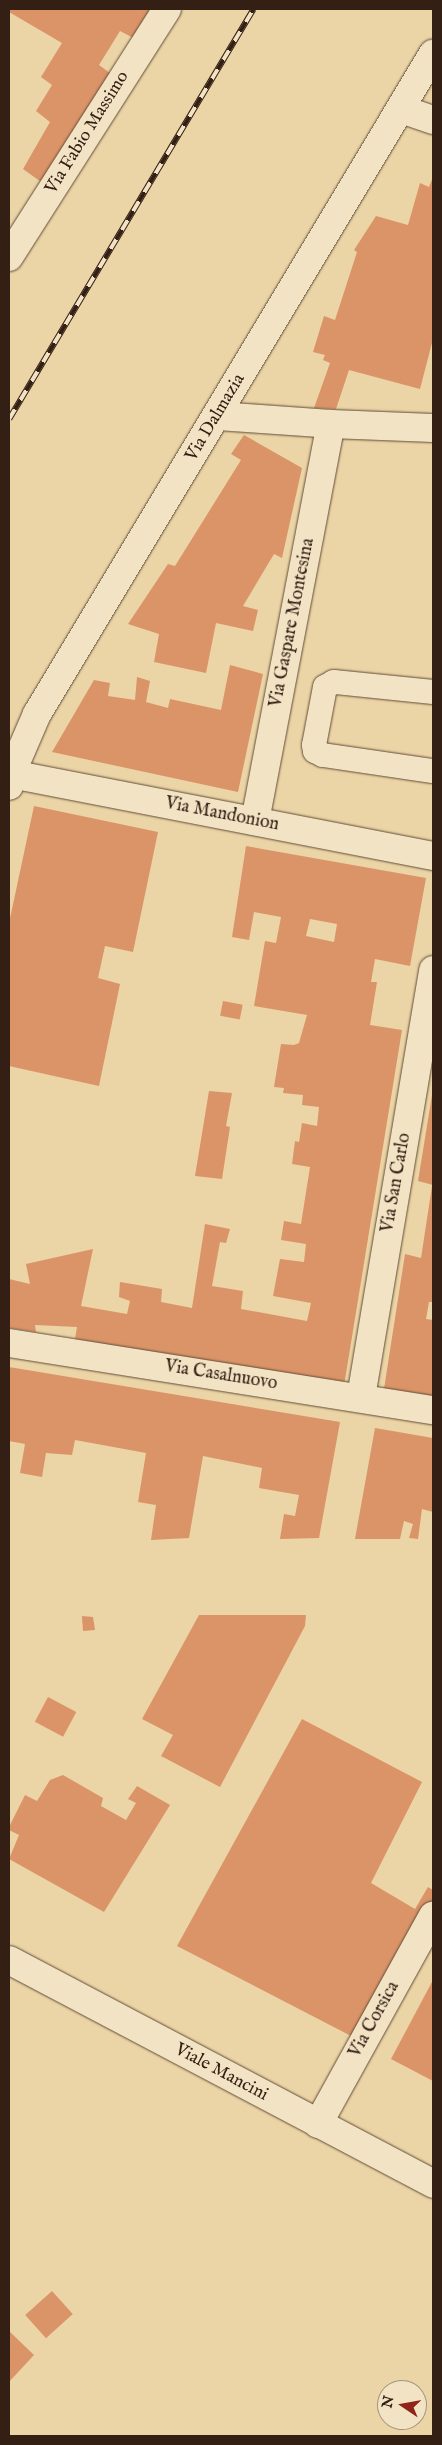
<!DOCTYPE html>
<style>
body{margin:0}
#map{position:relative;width:442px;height:2445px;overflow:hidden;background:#ebd4a5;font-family:"IM FELL English",serif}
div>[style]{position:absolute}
.building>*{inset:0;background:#db9468;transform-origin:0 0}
.roads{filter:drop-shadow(0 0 1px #614c38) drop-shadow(0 0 1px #614c38)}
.service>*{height:24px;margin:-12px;padding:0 12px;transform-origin:12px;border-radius:12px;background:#f2e3c4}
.minor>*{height:28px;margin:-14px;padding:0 14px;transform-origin:14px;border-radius:14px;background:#f2e3c4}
.tertiary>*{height:28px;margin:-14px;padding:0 14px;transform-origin:14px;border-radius:14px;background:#f2e3c4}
.rail>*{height:5.5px;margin-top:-2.75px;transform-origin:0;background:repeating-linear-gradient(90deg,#f2e3c4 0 11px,#331f14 0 22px);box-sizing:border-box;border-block:1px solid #331f14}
span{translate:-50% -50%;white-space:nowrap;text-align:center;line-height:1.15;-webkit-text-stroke:4px #f2e3c4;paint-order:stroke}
.street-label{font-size:18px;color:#331f14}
.frame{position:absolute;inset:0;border:10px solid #331f14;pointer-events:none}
.north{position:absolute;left:377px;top:2380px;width:50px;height:50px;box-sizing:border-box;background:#f2e3c4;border:1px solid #a6957e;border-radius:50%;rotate:282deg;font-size:14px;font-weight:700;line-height:20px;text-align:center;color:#331f14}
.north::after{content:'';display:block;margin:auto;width:18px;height:22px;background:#8f2418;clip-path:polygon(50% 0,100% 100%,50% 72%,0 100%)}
</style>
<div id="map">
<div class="building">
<i style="clip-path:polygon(9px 9px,161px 9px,141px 42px,120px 31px,99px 65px,118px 79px,51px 189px,23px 169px,50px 122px,36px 111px,52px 85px,41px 77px,62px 43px,9px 12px)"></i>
<i style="clip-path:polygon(433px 177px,433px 339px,420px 389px,349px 370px,336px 409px,314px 408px,330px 363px,323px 360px,325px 355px,313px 352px,324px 316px,335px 320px,357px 252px,354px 250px,376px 216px,408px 225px,420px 183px,429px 187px)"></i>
<i style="clip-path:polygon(244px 435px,302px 468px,282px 558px,274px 554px,243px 606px,258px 610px,253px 631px,216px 623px,206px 673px,154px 662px,159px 634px,128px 624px,168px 564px,175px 566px,241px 460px,231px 454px)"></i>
<i style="clip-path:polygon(230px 665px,263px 674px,238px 792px,52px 752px,94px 680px,110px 683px,108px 696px,135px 700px,137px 677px,150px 681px,146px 702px,168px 708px,170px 699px,221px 710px)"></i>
<i style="clip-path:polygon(34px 806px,158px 832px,133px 952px,105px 946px,98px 978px,120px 984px,99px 1086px,9px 1066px,9px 923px)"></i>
<i style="clip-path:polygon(evenodd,246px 846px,426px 878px,410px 966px,375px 959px,371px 982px,377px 982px,370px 1025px,402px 1030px,344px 1386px,75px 1339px,77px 1327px,35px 1325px,36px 1332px,9px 1328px,9px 1279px,30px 1284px,26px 1264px,93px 1249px,81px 1306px,127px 1314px,130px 1301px,119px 1297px,120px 1282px,162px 1289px,161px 1302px,192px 1308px,205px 1224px,230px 1229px,226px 1243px,220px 1242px,212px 1286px,243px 1291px,241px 1309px,307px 1321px,311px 1303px,273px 1296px,280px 1259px,304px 1262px,306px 1244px,281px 1240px,284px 1221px,301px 1224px,310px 1167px,292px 1164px,295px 1141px,299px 1142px,302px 1123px,317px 1126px,319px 1107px,302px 1105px,303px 1095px,283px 1093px,284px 1088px,274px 1087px,281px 1044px,294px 1045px,299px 1043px,307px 1015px,254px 1006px,265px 941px,276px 943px,281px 917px,254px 912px,249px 940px,232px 937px,246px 846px,310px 919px,337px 924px,334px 942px,306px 936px,310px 919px)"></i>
<i style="left:223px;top:1001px;width:20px;height:15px;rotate:11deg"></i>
<i style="clip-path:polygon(209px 1091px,232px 1093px,226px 1126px,230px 1127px,222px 1179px,195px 1176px)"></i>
<i style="clip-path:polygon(432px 1095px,433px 1095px,433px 1185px,418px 1181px)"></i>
<i style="clip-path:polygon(432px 1186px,433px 1302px,429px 1302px,426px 1319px,433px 1320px,433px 1397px,384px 1389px,405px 1254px,421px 1258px)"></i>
<i style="clip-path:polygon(9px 1367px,340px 1422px,319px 1538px,280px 1539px,284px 1514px,295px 1516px,299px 1495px,259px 1488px,262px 1468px,203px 1456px,189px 1538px,151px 1540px,156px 1505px,138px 1502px,146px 1453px,75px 1440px,72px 1455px,46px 1453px,42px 1477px,20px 1473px,25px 1444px,9px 1441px)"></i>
<i style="clip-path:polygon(375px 1428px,433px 1438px,433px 1512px,422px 1509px,418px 1539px,409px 1538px,413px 1524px,404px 1521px,400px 1539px,355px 1539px)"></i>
<i style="clip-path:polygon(199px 1615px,306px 1615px,305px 1626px,220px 1787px,161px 1756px,173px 1735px,142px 1719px)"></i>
<i style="clip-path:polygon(82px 1616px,93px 1617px,95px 1630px,83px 1631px)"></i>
<i style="left:48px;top:1697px;width:32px;height:28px;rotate:28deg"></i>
<i style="clip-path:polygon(302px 1719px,422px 1782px,371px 1883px,415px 1909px,428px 1887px,433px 1890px,433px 1900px,355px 2038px,177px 1946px)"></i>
<i style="clip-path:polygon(63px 1775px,103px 1798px,101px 1806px,126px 1820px,136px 1803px,128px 1799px,137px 1786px,170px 1805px,104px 1912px,9px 1859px,19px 1835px,9px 1830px,9px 1827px,25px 1795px,37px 1801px,50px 1780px)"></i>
<i style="clip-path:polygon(433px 1980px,433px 2081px,391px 2059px)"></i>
<i style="left:52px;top:2291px;width:31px;height:36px;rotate:48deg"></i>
<i style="clip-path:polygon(9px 2331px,34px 2355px,9px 2382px)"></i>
</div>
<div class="roads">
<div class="service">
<i style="left:433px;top:692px;width:100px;rotate:-174.2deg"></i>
<i style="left:334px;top:682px;width:10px;rotate:151deg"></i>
<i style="left:325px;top:687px;width:59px;rotate:100.7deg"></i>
<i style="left:314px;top:745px;width:6px;rotate:81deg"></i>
<i style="left:315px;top:751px;width:9px;rotate:27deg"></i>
<i style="left:323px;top:755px;width:111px;rotate:8.3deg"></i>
</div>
<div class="minor">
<i style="left:401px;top:109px;width:34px;rotate:19deg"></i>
<i style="left:9px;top:257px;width:294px;rotate:-57.5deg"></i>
<i style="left:218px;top:416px;width:113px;rotate:4deg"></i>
<i style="left:331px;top:424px;width:102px;rotate:2.2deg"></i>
<i style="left:11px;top:774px;width:430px;rotate:11deg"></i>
<i style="left:255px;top:821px;width:404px;rotate:-79.2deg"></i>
<i style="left:9px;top:1343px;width:429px;rotate:9deg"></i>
<i style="left:361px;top:1397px;width:433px;rotate:-80.4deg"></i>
<i style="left:9px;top:1960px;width:480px;rotate:27.8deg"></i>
<i style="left:318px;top:2124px;width:238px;rotate:-61.1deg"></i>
</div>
<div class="tertiary">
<i style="left:9px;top:786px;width:12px;rotate:-81deg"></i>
<i style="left:11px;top:774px;width:65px;rotate:-66.6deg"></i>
<i style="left:37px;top:714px;width:770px;rotate:-59.04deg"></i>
</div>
</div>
<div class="rail">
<i style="left:9px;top:419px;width:477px;rotate:-59.2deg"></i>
</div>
<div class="street-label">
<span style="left:88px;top:133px;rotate:-58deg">Via Fabio Massimo</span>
<span style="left:216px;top:418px;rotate:-59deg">Via Dalmazia</span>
<span style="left:293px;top:623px;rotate:-79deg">Via Gaspare Montesina</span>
<span style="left:222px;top:815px;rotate:11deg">Via Mandonion</span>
<span style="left:397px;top:1183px;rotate:-80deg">Via San Carlo</span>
<span style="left:221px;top:1376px;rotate:9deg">Via Casalnuovo</span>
<span style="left:375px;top:2020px;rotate:-61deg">Via Corsica</span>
<span style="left:221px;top:2073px;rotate:28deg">Viale Mancini</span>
</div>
<div class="frame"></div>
<div class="north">N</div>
</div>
